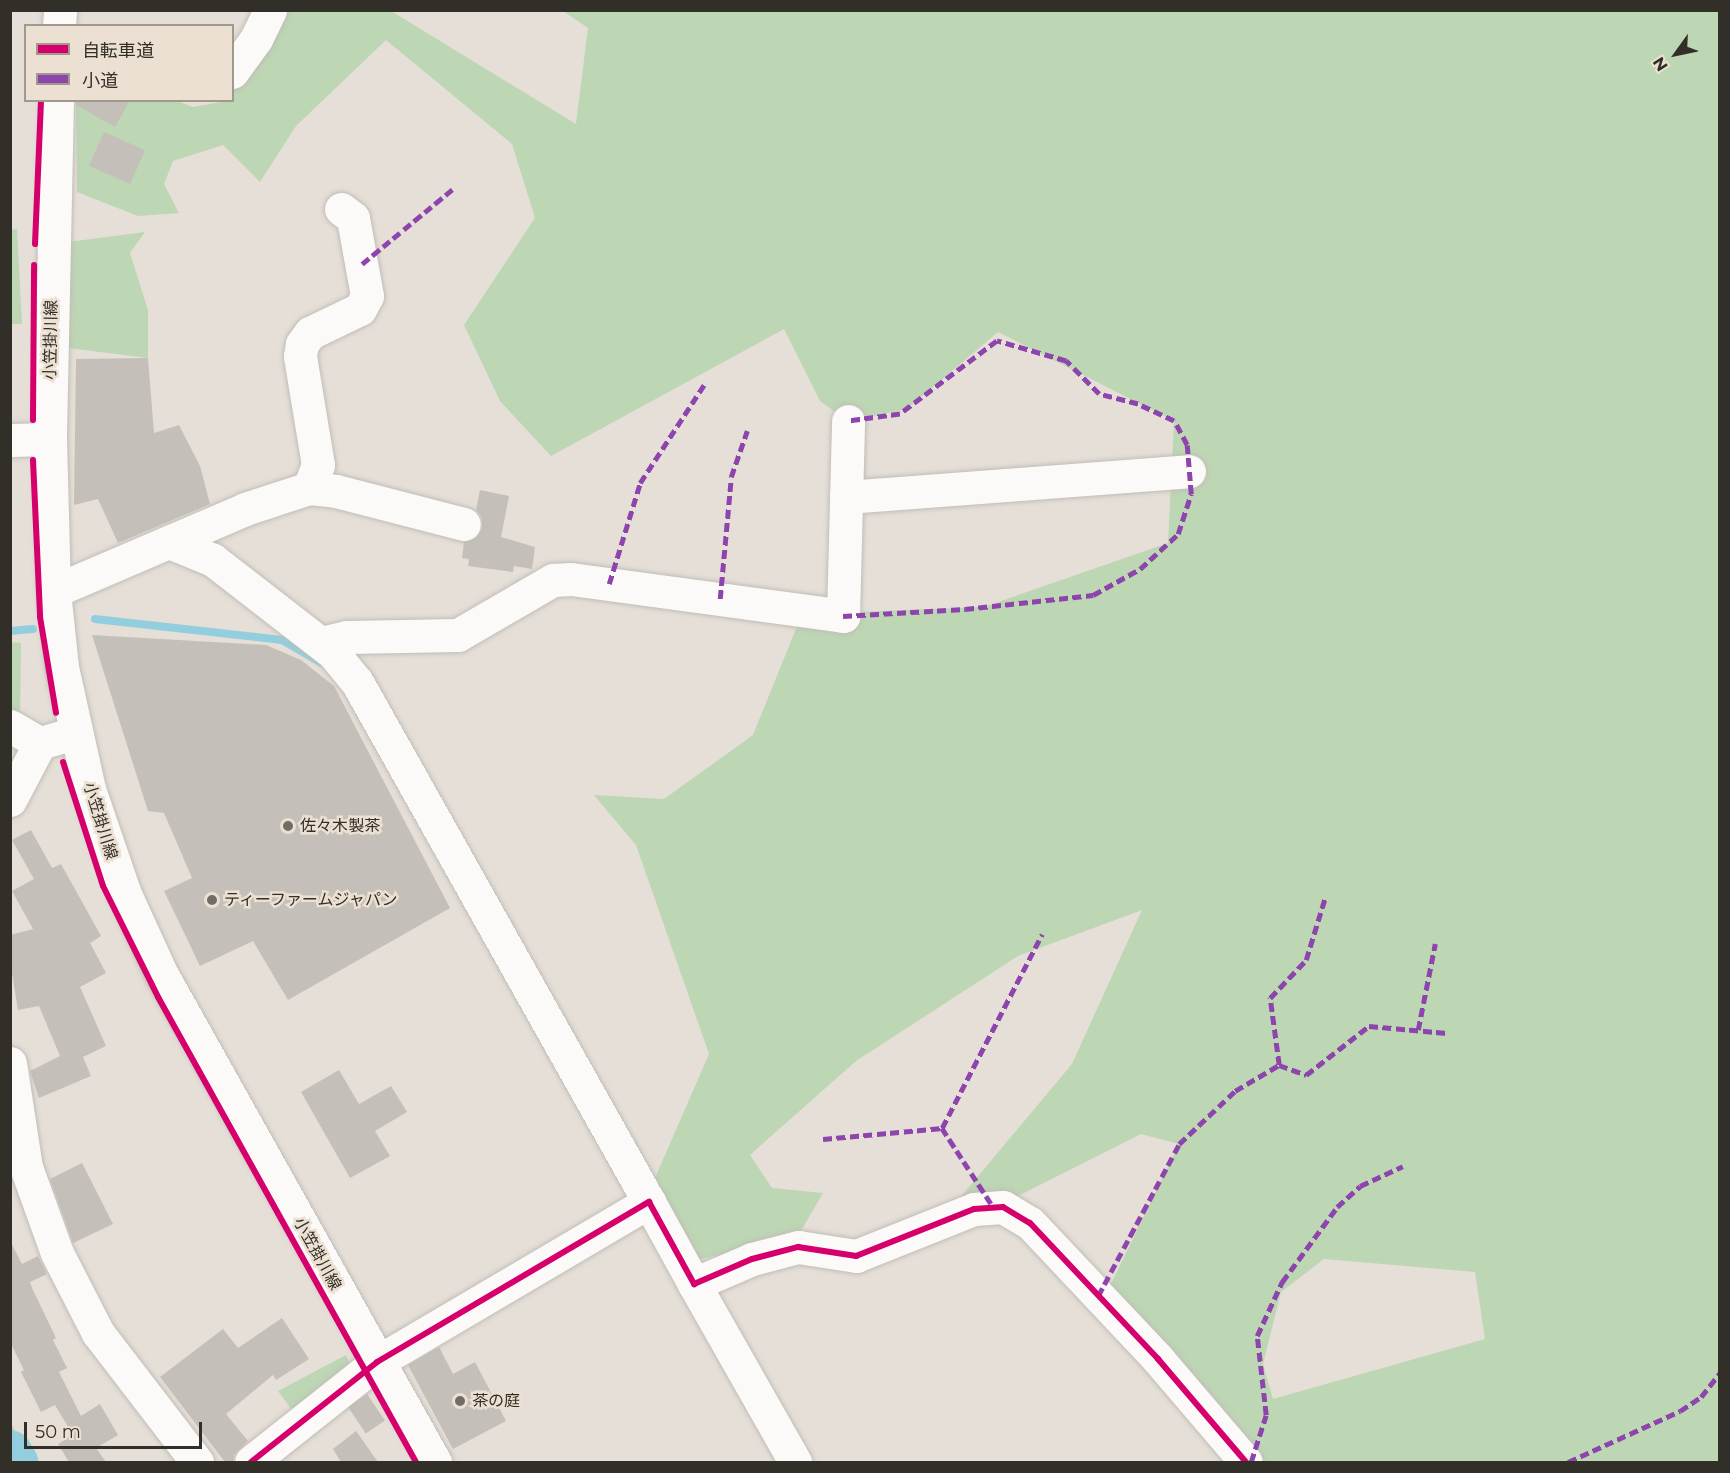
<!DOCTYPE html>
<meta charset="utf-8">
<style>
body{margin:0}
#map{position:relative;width:1730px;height:1473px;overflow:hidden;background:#e5dfd7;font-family:Montserrat,"Noto Sans JP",sans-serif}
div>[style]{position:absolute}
.green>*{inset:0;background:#bdd6b4}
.stream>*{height:8px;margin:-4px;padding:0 4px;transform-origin:4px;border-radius:4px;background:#93cedf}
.river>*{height:44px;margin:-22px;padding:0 22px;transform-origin:22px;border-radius:22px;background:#93cedf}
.building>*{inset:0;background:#c4bfb9;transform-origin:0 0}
.roads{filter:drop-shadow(0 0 2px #c1bdb7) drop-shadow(0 0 2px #c1bdb7)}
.minor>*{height:33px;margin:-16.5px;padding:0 16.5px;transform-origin:16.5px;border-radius:16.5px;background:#fbfaf9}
.major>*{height:33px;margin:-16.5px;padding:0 16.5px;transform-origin:16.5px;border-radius:16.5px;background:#fbfaf9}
.quiet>*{height:4.5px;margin-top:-2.25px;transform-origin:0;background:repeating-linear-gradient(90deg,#8e44ad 0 9px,transparent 0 13.5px)}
.cycleway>*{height:6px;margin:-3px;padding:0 3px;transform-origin:3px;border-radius:3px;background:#d6006c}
.dots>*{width:16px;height:16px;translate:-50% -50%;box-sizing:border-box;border:3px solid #ebe0d1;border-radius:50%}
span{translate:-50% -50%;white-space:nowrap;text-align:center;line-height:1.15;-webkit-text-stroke:5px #ebe0d1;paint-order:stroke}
.street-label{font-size:16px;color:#322e28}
.poi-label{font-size:16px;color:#322e28}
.left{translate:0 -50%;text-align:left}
.frame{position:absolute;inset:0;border:12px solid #322e28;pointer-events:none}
.legend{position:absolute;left:24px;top:24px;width:210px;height:78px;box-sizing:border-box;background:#ebe0d1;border:2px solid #a1998d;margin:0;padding:8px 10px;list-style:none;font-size:18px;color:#322e28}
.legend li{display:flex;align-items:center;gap:12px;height:30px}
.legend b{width:30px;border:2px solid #a1998d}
.north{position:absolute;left:1646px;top:24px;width:60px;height:60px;-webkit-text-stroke:4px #ebe0d1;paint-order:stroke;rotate:237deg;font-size:16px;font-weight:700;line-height:24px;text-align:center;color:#322e28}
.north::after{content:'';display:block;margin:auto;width:21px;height:27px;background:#322e28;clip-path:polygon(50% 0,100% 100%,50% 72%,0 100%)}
.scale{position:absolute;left:24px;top:1422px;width:178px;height:27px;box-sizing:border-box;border:3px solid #322e28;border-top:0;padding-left:8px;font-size:18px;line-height:21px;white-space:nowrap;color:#322e28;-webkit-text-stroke:4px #ebe0d1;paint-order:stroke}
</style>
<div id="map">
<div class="green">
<i style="clip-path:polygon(evenodd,283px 11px,391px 11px,576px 124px,588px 28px,563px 11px,1719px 11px,1719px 1462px,1259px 1462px,1107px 1292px,1179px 1144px,1141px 1134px,994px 1208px,939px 1223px,1072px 1064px,1142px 910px,1018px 956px,856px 1061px,750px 1155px,772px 1188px,823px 1193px,798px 1236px,697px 1260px,655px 1178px,709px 1054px,636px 845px,594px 795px,664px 799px,753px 735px,802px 614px,984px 607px,1168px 543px,1174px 421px,998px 332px,907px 409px,848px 421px,820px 401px,784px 329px,551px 456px,500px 401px,464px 325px,535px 218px,512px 144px,386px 40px,296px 126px,260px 182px,223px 145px,173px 161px,164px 184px,179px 213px,138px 216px,77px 192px,76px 101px,177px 101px,193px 107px,232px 100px,233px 85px,283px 11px,1324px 1259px,1475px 1272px,1485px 1339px,1273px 1399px,1263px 1364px,1281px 1292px,1324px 1259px)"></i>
<i style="clip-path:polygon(17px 229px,22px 324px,11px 324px,11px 230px)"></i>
<i style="clip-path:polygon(145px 232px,130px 253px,148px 310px,148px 358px,68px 348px,68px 242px)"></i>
<i style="clip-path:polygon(10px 642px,21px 643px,20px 718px,11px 713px)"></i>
<i style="clip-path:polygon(346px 1355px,350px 1364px,295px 1414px,278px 1391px)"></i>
<i style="clip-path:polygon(10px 1423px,11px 1423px,31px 1462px,11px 1462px)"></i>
</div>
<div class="stream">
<i style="left:95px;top:619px;width:188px;rotate:6.4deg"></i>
<i style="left:282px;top:640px;width:44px;rotate:30.1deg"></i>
<i style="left:10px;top:631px;width:23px;rotate:-5deg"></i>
</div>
<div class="river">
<i style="left:10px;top:1452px;width:12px;rotate:59deg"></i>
</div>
<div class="building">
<i style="clip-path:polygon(76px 100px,130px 100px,115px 127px,76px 105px)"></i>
<i style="left:104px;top:132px;width:45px;height:37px;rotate:24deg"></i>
<i style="clip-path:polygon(148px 358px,154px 433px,179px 425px,200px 466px,210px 504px,118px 543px,98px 499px,74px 505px,76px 359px)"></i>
<i style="clip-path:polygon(480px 490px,509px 496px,501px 537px,535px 547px,532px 569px,514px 566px,513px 572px,468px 566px,469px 559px,462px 558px,464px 542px,477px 537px,482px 529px,482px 518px,476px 510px)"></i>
<i style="clip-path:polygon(92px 635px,266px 645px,301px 660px,334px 686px,450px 908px,288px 1000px,253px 941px,200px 966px,164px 891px,192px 878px,164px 813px,148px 811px)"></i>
<i style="clip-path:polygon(31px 830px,52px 868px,61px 864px,101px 936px,90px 943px,106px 973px,80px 987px,106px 1046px,83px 1057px,91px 1076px,39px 1098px,30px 1071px,60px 1056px,39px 1006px,18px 1010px,10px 961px,10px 935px,33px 929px,12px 891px,34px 879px,12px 840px)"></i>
<i style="clip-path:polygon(339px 1070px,359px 1104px,391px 1086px,407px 1112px,375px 1131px,390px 1156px,350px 1178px,301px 1092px)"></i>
<i style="clip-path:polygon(82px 1163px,113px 1224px,73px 1243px,50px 1179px)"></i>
<i style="clip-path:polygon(10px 1241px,22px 1264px,38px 1256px,47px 1274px,30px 1282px,32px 1288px,56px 1338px,53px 1340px,67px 1368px,59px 1372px,81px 1416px,100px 1404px,118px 1435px,96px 1448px,106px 1462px,69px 1462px,58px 1444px,73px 1435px,55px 1405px,41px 1412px,21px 1372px,24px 1370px,10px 1342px)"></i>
<i style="clip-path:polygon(282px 1318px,309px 1359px,276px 1380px,273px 1375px,226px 1414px,248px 1441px,234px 1455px,233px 1462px,225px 1462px,160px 1377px,223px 1329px,238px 1348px)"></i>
<i style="clip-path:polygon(439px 1347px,453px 1374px,475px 1362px,506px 1421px,453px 1449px,408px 1365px)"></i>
<i style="left:367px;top:1394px;width:32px;height:23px;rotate:56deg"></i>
<i style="clip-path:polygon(356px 1431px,378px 1462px,341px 1462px,333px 1449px)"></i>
</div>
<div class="roads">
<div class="minor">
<i style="left:232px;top:72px;width:41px;rotate:-54deg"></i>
<i style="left:256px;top:39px;width:32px;rotate:-64deg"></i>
<i style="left:10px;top:440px;width:40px;rotate:-1.4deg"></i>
<i style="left:309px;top:488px;width:27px;rotate:6deg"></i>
<i style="left:336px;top:491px;width:132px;rotate:14.5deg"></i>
<i style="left:846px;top:497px;width:344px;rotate:-4.3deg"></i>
<i style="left:169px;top:542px;width:48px;rotate:22.2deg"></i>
<i style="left:213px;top:560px;width:153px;rotate:37.8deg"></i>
<i style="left:334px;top:654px;width:36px;rotate:51deg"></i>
<i style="left:357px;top:682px;width:596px;rotate:60.68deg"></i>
<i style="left:54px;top:591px;width:208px;rotate:-23.2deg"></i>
<i style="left:245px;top:509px;width:67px;rotate:-18.2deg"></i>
<i style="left:309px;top:488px;width:25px;rotate:-69deg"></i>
<i style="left:318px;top:465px;width:110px;rotate:-99.4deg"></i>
<i style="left:300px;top:356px;width:12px;rotate:-81deg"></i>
<i style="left:302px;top:344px;width:14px;rotate:-54deg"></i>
<i style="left:310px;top:333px;width:55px;rotate:-25.6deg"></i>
<i style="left:360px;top:309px;width:15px;rotate:-62deg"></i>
<i style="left:367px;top:296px;width:79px;rotate:-100.2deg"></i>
<i style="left:353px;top:218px;width:15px;rotate:-143deg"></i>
<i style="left:321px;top:643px;width:27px;rotate:-13deg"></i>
<i style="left:347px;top:637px;width:111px;rotate:-1deg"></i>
<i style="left:458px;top:635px;width:110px;rotate:-30.1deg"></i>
<i style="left:553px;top:580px;width:18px;rotate:-3deg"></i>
<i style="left:571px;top:579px;width:275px;rotate:7.7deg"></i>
<i style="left:843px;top:616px;width:195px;rotate:-88.5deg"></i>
<i style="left:10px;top:726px;width:34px;rotate:30deg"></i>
<i style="left:10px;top:800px;width:64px;rotate:-62.2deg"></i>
<i style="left:40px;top:743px;width:36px;rotate:-16deg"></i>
<i style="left:10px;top:1063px;width:105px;rotate:81.3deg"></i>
<i style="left:26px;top:1167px;width:91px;rotate:70.2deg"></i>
<i style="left:57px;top:1253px;width:90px;rotate:62.9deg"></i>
<i style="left:98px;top:1333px;width:163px;rotate:52.5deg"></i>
<i style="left:694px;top:1284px;width:205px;rotate:60.4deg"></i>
<i style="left:251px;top:1462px;width:161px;rotate:-38.4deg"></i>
<i style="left:377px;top:1362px;width:316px;rotate:-30.5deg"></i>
<i style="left:649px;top:1202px;width:94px;rotate:61.2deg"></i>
<i style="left:694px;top:1284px;width:63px;rotate:-23.3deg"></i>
<i style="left:752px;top:1259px;width:48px;rotate:-14.6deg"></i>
<i style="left:798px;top:1247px;width:59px;rotate:8.8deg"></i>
<i style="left:856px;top:1256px;width:127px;rotate:-21.7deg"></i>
<i style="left:974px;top:1209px;width:29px;rotate:-4deg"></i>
<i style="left:1003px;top:1207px;width:31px;rotate:31deg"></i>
<i style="left:1030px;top:1223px;width:187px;rotate:46.7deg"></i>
<i style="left:1158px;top:1359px;width:135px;rotate:49.5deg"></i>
</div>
<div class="major">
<i style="left:59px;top:26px;width:16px;rotate:-86deg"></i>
<i style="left:57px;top:100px;width:339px;rotate:91.2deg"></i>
<i style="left:50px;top:439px;width:152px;rotate:88.5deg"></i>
<i style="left:54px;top:591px;width:76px;rotate:84deg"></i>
<i style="left:62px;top:667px;width:125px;rotate:77.5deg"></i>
<i style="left:89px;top:789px;width:111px;rotate:71.1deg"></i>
<i style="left:125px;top:894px;width:87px;rotate:65.5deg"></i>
<i style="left:161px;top:973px;width:561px;rotate:60.74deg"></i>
</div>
</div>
<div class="quiet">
<i style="left:362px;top:264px;width:121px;rotate:-39.6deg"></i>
<i style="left:609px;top:584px;width:106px;rotate:-72.9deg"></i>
<i style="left:640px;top:483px;width:117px;rotate:-56.9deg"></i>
<i style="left:720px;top:599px;width:122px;rotate:-84.8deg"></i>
<i style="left:731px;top:477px;width:49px;rotate:-70.8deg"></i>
<i style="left:843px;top:616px;width:122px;rotate:-3.3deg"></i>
<i style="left:965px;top:609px;width:129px;rotate:-6.2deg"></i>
<i style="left:1093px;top:595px;width:54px;rotate:-29deg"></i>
<i style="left:1140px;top:569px;width:52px;rotate:-42.6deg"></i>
<i style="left:1178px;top:534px;width:42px;rotate:-72deg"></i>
<i style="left:1191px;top:494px;width:49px;rotate:-94.7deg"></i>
<i style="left:1187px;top:445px;width:27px;rotate:-118deg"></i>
<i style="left:1174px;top:421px;width:40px;rotate:-155deg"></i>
<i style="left:1138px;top:404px;width:40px;rotate:-165.6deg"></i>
<i style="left:1099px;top:394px;width:47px;rotate:-135deg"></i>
<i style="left:1066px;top:361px;width:72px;rotate:-163.8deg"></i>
<i style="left:997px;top:341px;width:121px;rotate:143deg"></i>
<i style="left:900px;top:414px;width:52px;rotate:172.3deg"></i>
<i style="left:1418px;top:1030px;width:88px;rotate:-78.8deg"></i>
<i style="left:1279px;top:1065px;width:68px;rotate:-97.7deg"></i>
<i style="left:1270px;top:998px;width:52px;rotate:-46.5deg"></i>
<i style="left:1306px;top:960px;width:65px;rotate:-73deg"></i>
<i style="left:942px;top:1128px;width:218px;rotate:-62.7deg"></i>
<i style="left:823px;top:1139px;width:120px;rotate:-5.3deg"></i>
<i style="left:942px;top:1128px;width:95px;rotate:57deg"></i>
<i style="left:1098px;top:1296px;width:172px;rotate:-61.9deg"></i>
<i style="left:1179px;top:1144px;width:77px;rotate:-43.4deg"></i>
<i style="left:1235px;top:1091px;width:51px;rotate:-30.6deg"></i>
<i style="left:1279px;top:1065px;width:29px;rotate:20deg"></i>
<i style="left:1306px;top:1075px;width:80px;rotate:-37.9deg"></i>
<i style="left:1369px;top:1026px;width:78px;rotate:5.1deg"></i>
<i style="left:1251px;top:1462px;width:49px;rotate:-72.3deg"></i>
<i style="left:1266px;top:1415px;width:80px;rotate:-96.5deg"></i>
<i style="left:1257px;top:1336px;width:60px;rotate:-65.2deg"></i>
<i style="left:1282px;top:1282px;width:93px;rotate:-53.7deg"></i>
<i style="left:1337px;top:1207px;width:31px;rotate:-42deg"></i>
<i style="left:1360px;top:1186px;width:47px;rotate:-24.9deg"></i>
<i style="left:1568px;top:1462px;width:123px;rotate:-24.5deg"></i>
<i style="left:1680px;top:1411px;width:25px;rotate:-34deg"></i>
<i style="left:1701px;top:1397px;width:31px;rotate:-52deg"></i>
</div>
<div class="cycleway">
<i style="left:35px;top:244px;width:144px;rotate:-87.6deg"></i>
<i style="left:33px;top:420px;width:155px;rotate:-89.6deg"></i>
<i style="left:33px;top:460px;width:157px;rotate:87.4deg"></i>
<i style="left:40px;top:617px;width:97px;rotate:80.5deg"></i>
<i style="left:63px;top:762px;width:130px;rotate:72.1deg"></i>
<i style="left:103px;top:886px;width:124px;rotate:63.6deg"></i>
<i style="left:158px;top:997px;width:532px;rotate:60.98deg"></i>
<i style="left:251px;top:1462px;width:161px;rotate:-38.4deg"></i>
<i style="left:377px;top:1362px;width:316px;rotate:-30.5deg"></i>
<i style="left:649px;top:1202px;width:94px;rotate:61.2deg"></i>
<i style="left:694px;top:1284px;width:63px;rotate:-23.3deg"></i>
<i style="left:752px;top:1259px;width:48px;rotate:-14.6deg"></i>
<i style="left:798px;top:1247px;width:59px;rotate:8.8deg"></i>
<i style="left:856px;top:1256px;width:127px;rotate:-21.7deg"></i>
<i style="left:974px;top:1209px;width:29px;rotate:-4deg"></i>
<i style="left:1003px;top:1207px;width:31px;rotate:31deg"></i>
<i style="left:1030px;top:1223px;width:187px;rotate:46.7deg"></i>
<i style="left:1158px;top:1359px;width:135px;rotate:49.5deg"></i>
</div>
<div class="dots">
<i style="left:288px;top:826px;background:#716c65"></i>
<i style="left:212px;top:900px;background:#716c65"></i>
<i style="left:460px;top:1401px;background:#716c65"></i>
</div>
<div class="street-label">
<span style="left:51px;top:340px;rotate:-89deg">小笠掛川線</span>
<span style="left:100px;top:821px;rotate:73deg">小笠掛川線</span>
<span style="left:317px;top:1254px;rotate:61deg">小笠掛川線</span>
</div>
<div class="poi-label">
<span class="left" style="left:300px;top:826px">佐々木製茶</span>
<span class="left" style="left:224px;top:900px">ティーファームジャパン</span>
<span class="left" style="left:472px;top:1401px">茶の庭</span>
</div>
<div class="frame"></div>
<ul class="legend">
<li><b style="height:8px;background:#d6006c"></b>自転車道</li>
<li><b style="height:8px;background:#8e44ad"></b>小道</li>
</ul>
<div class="north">N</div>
<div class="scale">50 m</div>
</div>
